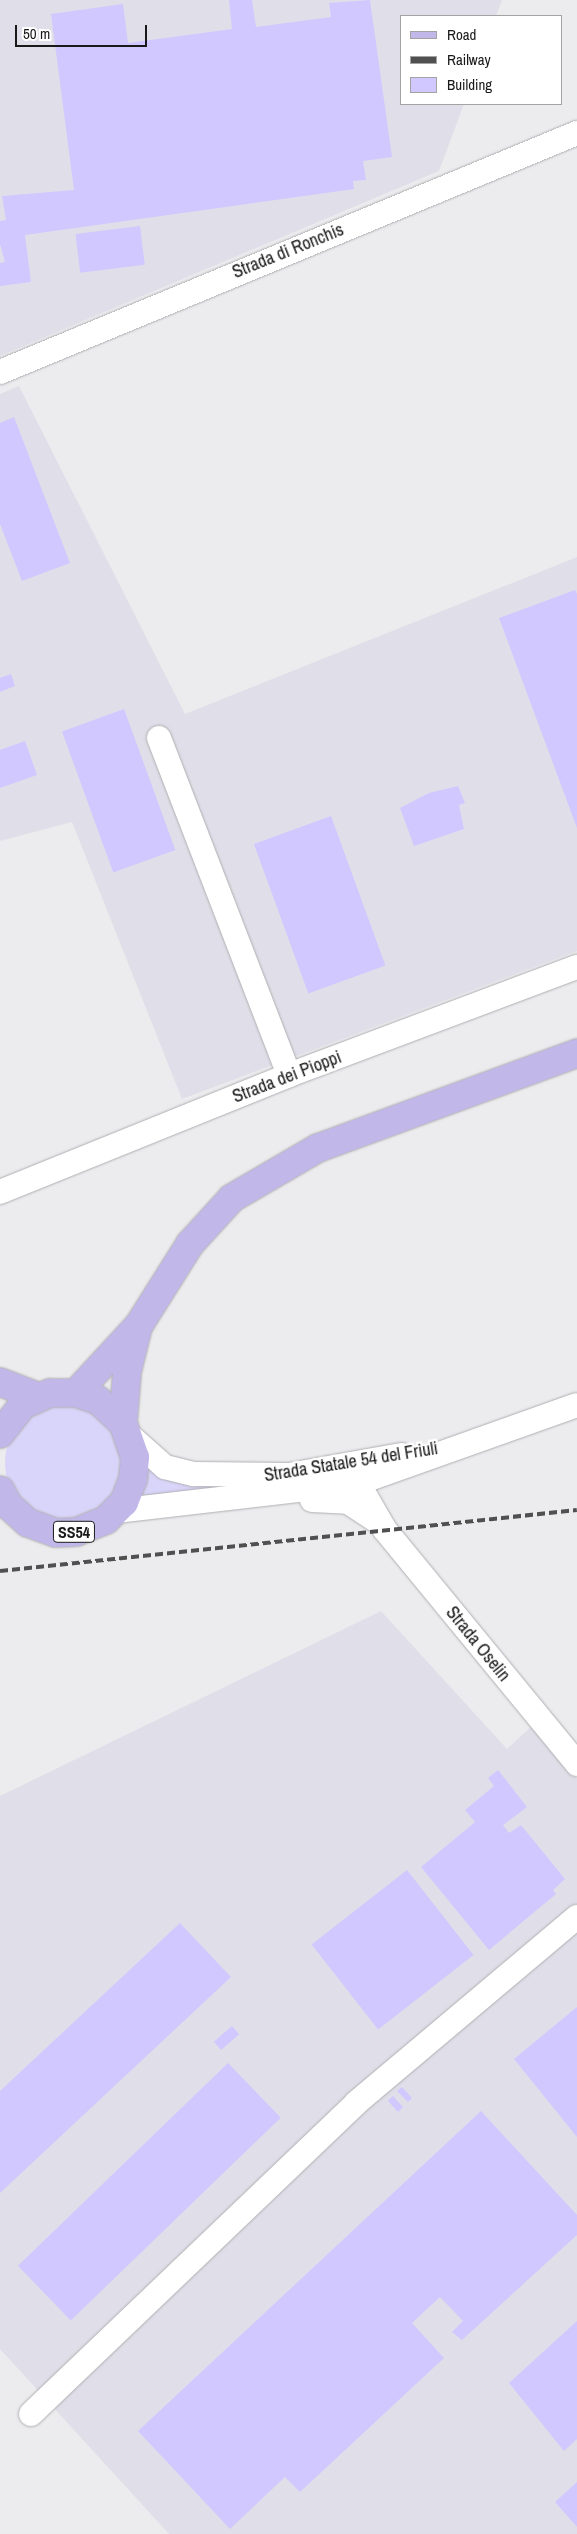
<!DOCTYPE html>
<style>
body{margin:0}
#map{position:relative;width:577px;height:2534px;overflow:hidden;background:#ecebee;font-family:"Archivo Narrow",sans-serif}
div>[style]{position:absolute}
.built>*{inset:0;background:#e0dfe9}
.green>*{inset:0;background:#d9d4f9}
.round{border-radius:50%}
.building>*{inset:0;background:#d0c8fe;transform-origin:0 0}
.roads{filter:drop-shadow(0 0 1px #afafb2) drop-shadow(0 0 1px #afafb2)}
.minor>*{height:24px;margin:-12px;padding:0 12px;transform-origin:12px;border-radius:12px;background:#fff}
.major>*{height:28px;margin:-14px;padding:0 14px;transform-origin:14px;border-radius:14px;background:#c1b7e8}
.rail>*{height:4px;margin-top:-2px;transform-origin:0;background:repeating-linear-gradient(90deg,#505051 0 8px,transparent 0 12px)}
span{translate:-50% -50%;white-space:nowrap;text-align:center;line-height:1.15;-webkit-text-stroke:4.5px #fff;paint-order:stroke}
.shield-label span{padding:1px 4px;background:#fff;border:1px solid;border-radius:4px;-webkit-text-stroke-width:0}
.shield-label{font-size:16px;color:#19191a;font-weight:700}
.street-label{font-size:18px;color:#19191a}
.legend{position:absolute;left:400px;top:15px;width:162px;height:90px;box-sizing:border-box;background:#fff;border:1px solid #a3a3a3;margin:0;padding:6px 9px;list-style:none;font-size:15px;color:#19191a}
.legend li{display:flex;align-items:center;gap:10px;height:25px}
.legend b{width:25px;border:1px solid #a3a3a3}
.scale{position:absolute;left:15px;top:25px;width:132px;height:22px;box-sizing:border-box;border:2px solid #19191a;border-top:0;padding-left:6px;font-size:15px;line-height:18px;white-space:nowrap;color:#19191a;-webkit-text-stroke:4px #fff;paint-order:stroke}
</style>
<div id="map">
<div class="built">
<i style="clip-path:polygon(0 0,502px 0,496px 16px,401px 16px,401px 104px,464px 104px,439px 171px,0 356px)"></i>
<i style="clip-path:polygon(19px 386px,185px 714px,577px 557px,577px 951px,182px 1099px,72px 822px,0 841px,0 394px)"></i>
<i style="clip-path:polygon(381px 1611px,507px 1749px,533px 1725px,577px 1779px,577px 2534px,169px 2534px,0 2349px,0 1796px)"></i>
</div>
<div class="green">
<i class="round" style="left:5px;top:1404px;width:118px;height:118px"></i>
<i style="clip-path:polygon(148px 1468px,167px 1479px,282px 1484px,139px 1501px)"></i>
</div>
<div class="building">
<i style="clip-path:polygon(229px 0,252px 0,256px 27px,331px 17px,329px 3px,370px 0,392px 157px,363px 161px,366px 180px,353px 181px,354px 189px,25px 235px,31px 282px,0 286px,0 263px,5px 262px,0 244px,0 221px,6px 220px,2px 196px,74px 190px,51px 14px,123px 4px,128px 43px,232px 29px)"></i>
<i style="left:140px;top:226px;width:39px;height:65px;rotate:83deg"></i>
<i style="clip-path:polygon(14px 417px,70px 563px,22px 581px,0 524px,0 423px)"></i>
<i style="clip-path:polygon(575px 590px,577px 594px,577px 828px,499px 618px)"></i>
<i style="clip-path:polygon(11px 674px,15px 686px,0 692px,0 678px)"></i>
<i style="left:124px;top:709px;width:150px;height:66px;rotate:70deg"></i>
<i style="clip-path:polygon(25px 741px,37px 775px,0 788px,0 750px)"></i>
<i style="clip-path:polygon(458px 786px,465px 803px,459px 805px,464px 829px,414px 846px,400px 808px,429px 793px)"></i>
<i style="left:331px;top:816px;width:159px;height:82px;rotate:70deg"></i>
<i style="clip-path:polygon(498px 1770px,527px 1807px,503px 1825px,509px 1833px,521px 1825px,565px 1879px,553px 1890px,556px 1894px,489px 1950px,421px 1867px,475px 1822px,465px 1810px,494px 1786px,488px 1778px)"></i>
<i style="left:407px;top:1870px;width:108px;height:121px;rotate:52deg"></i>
<i style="clip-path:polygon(180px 1923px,231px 1977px,0 2193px,0 2091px)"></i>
<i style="clip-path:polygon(577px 2007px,577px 2137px,514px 2059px)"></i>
<i style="left:232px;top:2026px;width:11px;height:24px;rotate:49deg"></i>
<i style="left:228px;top:2063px;width:76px;height:292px;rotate:46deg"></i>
<i style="clip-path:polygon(402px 2087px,412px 2098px,408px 2102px,397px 2091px)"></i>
<i style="left:393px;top:2096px;width:15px;height:7px;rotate:48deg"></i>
<i style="clip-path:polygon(481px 2111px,577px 2215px,577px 2235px,462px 2340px,452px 2332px,463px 2321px,440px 2297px,412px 2323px,444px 2358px,300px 2492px,285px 2477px,230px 2529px,138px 2431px)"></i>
<i style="clip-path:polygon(577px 2321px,577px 2439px,564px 2451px,509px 2383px)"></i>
<i style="clip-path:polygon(577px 2482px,577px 2527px,555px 2502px)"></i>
</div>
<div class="roads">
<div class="minor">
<i style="left:0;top:372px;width:625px;rotate:-22.5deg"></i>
<i style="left:159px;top:738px;width:361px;rotate:68.9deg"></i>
<i style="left:0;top:1192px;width:312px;rotate:-22deg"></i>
<i style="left:289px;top:1075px;width:308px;rotate:-20.6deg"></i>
<i style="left:130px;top:1436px;width:47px;rotate:41.5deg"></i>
<i style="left:165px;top:1467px;width:30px;rotate:14deg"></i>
<i style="left:194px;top:1474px;width:95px;rotate:0.6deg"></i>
<i style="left:289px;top:1475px;width:114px;rotate:-10.1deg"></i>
<i style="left:312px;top:1472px;width:32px;rotate:5deg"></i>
<i style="left:344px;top:1475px;width:16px;rotate:30deg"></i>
<i style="left:358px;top:1483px;width:54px;rotate:60.1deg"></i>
<i style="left:385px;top:1530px;width:303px;rotate:50.6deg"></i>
<i style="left:312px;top:1500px;width:36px;rotate:3deg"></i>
<i style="left:348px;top:1502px;width:35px;rotate:33deg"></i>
<i style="left:116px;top:1511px;width:244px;rotate:-6.6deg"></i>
<i style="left:358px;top:1483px;width:232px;rotate:-19.6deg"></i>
<i style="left:31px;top:2414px;width:450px;rotate:-43.7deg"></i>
<i style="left:356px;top:2103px;width:289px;rotate:-40.1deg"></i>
</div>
<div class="major">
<i style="left:0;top:1382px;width:42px;rotate:21deg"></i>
<i style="left:76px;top:1393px;width:93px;rotate:-47.2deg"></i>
<i style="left:139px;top:1325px;width:96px;rotate:-57.8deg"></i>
<i style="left:190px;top:1244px;width:62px;rotate:-47.6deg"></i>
<i style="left:232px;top:1198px;width:99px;rotate:-30.2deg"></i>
<i style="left:318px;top:1148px;width:276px;rotate:-20.1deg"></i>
<i style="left:123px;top:1423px;width:51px;rotate:-85.5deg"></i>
<i style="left:127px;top:1372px;width:42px;rotate:-76.3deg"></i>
<i style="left:0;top:1434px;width:37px;rotate:-52deg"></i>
<i style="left:23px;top:1405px;width:30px;rotate:-24deg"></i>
<i style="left:50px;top:1393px;width:26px"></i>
<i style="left:76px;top:1393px;width:23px;rotate:18deg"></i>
<i style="left:98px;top:1400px;width:34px;rotate:43deg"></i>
<i style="left:123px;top:1423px;width:36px;rotate:71deg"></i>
<i style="left:135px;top:1457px;width:22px;rotate:95deg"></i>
<i style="left:133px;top:1479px;width:25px;rotate:111deg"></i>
<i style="left:124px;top:1502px;width:25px;rotate:135deg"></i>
<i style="left:106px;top:1520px;width:31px;rotate:158deg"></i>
<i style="left:77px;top:1532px;width:21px;rotate:177deg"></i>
<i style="left:56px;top:1533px;width:30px;rotate:-160deg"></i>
<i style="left:28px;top:1523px;width:25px;rotate:-138deg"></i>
<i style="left:9px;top:1506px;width:18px;rotate:-119deg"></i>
</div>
</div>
<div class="rail">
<i style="left:0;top:1571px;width:580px;rotate:-6.03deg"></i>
</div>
<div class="shield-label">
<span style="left:74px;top:1532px">SS54</span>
</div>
<div class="street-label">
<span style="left:288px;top:251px;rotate:-22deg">Strada di Ronchis</span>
<span style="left:287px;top:1077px;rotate:-21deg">Strada dei Pioppi</span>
<span style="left:351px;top:1462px;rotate:-9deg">Strada Statale 54 del Friuli</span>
<span style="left:478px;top:1644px;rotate:51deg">Strada Oselin</span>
</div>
<ul class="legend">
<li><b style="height:6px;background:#c1b7e8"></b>Road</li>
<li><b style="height:6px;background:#505051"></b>Railway</li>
<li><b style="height:14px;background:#d0c8fe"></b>Building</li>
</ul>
<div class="scale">50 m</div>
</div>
